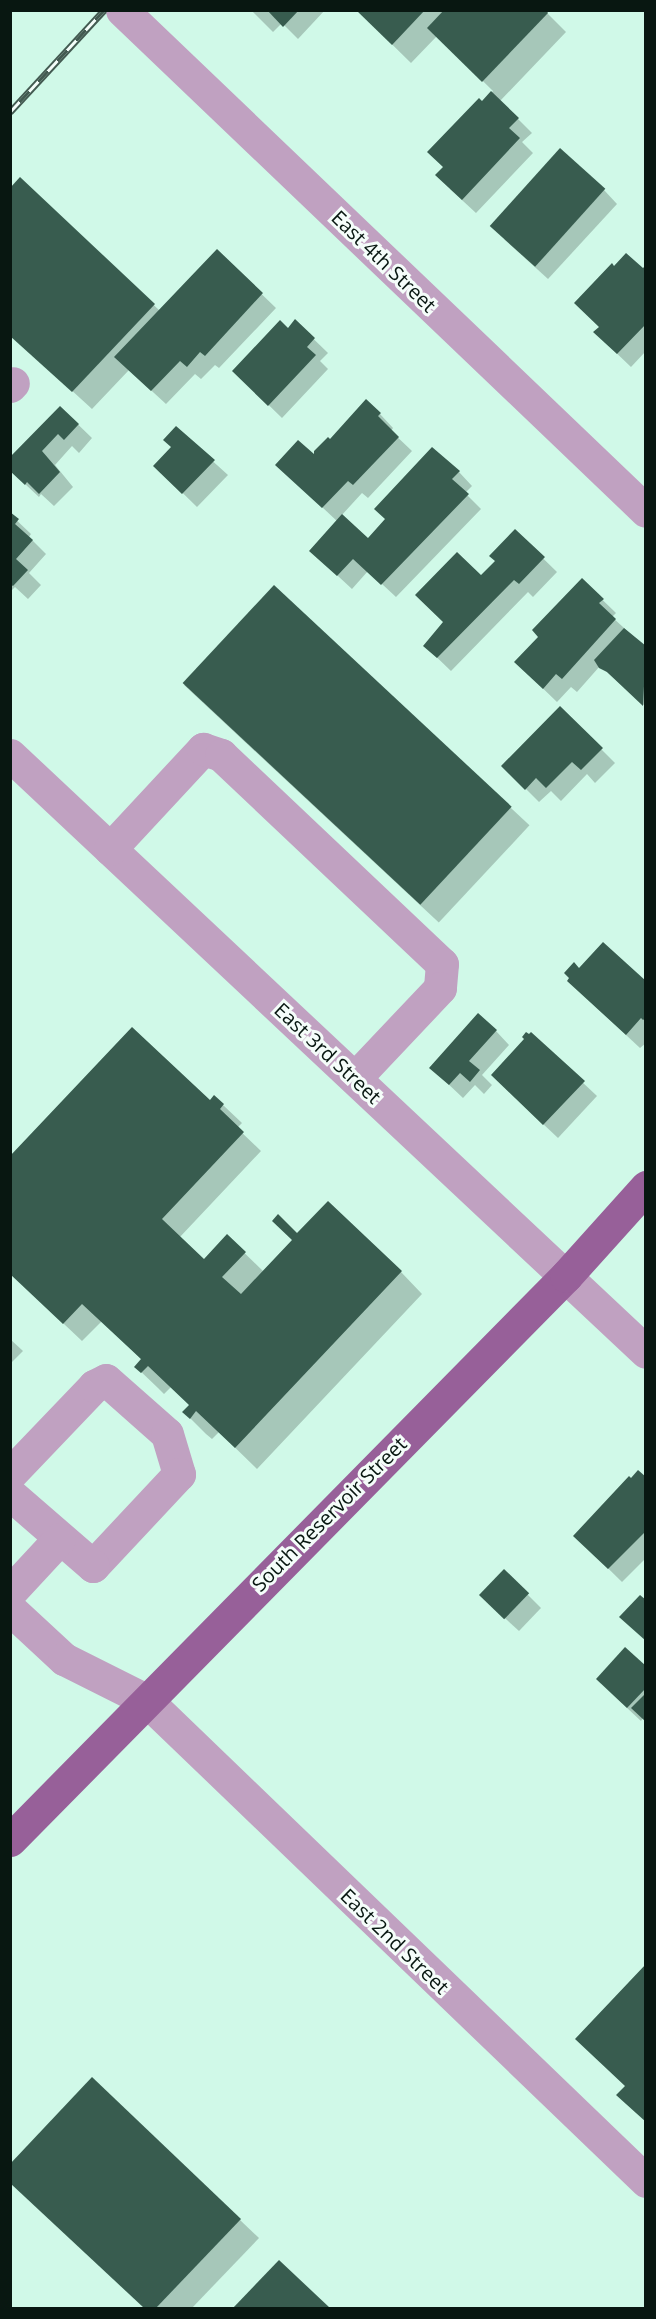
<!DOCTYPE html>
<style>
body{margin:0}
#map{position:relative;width:656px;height:2319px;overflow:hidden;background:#d0f9e8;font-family:"Open Sans",sans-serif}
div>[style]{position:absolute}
.shadow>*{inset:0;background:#0003;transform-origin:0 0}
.building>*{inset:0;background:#385c4f;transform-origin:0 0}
.minor>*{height:33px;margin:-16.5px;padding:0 16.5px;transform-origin:16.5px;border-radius:16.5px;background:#c0a1c1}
.major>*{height:33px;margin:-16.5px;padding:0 16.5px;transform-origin:16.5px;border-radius:16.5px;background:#976099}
.rail>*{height:7px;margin-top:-3.5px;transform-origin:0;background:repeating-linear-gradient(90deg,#f5fdfa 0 14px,#435a51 0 28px);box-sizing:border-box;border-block:2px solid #435a51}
span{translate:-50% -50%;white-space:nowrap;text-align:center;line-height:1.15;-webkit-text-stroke:6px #f5fdfa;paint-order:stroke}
.street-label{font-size:20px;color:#081711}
.frame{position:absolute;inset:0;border:12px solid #081711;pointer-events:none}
</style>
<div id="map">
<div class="shadow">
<i style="clip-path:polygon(251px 10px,325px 10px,298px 39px,282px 23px,273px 32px)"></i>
<i style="clip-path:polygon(357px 10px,544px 10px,566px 32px,500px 101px,532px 133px,522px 142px,533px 153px,476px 213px,450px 189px,444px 167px,482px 103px,493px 91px,437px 36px,411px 63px)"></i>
<i style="clip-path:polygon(21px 179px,160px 311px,217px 251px,276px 308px,219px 368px,215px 365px,201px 379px,195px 374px,166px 404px,129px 370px,92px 409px,10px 334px)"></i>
<i style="clip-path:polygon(604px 190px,617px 204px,548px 279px,504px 239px)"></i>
<i style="clip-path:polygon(646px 267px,646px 351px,631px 367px,609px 346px,600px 327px,614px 268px,643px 270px)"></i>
<i style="clip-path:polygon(295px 321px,328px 353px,320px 361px,328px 369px,282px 418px,248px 385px)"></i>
<i style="clip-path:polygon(61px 408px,92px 438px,79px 453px,72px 446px,55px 465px,73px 487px,54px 506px,41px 494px,39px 497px,10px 470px)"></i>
<i style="clip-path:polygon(380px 414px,393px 428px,391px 431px,412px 451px,368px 498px,362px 493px,341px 516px,368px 540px,459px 472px,472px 486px,465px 493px,481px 509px,396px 597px,368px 571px,352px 589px,325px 564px,338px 522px,291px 478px,330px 441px)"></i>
<i style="clip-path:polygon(176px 428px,228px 475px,197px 507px,155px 466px,173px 448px)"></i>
<i style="clip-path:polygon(10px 514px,31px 534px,29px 537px,46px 554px,29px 573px,41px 585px,28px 599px,15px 587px,10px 592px)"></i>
<i style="clip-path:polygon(515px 531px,557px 572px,533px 597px,528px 592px,451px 671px,425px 646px,496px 561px)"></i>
<i style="clip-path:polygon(582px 580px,616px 613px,612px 617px,646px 648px,646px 707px,600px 666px,577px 692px,571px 687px,557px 702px,530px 676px,540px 637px)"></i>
<i style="left:275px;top:588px;width:348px;height:133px;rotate:43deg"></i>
<i style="clip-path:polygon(560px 708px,615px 763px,595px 783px,587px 774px,561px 801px,551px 791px,539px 802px,503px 766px)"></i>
<i style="clip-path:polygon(579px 970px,646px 983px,646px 1043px,640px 1048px,582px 994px)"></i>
<i style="clip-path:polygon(496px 1031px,509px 1045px,482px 1075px,492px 1085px,484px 1094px,475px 1085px,463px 1098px,445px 1081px)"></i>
<i style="clip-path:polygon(531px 1034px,597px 1096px,558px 1138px,506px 1089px)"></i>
<i style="clip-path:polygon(210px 1102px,223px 1105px,242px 1123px,237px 1128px,261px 1151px,179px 1238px,204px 1262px,227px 1236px,264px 1272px,297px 1235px,401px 1272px,422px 1294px,257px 1469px,219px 1432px,212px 1439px,206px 1434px,184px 1412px,190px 1405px,171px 1387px,164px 1394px,158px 1388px,136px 1367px,142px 1360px,102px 1321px,82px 1341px,10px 1273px)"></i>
<i style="clip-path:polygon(10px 1339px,23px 1351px,10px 1364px)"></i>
<i style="clip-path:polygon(646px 1479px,646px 1558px,622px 1582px,575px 1536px)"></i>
<i style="clip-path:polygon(504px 1571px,541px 1608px,519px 1631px,495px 1609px)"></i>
<i style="clip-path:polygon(646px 1669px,646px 1720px,643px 1718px,641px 1721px,611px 1693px)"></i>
<i style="clip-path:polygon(22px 2193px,240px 2220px,259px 2238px,192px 2308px,145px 2308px)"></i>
<i style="clip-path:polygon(279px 2262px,328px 2308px,235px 2308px)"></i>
</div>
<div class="building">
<i style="clip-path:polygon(267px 10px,299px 10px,283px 27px)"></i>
<i style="clip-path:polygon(356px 10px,425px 10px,392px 45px)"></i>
<i style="clip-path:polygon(444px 10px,546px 10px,548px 13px,482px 82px,427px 28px)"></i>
<i style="clip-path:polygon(491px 91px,519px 118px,509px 128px,520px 138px,462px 200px,435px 175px,443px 167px,427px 152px,479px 98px,482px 101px)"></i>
<i style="left:560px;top:148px;width:61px;height:105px;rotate:42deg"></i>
<i style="clip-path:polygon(20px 177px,155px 304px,72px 392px,10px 336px,10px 188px)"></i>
<i style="clip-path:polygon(217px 249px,263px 293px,205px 356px,200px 352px,187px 367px,180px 361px,151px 391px,114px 357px)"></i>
<i style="clip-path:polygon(626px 253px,643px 268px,646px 265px,646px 324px,617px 354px,593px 332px,599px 327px,574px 303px,612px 263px,614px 266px)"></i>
<i style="clip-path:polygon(295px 319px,315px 338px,307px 347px,316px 355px,268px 406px,232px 371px,280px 320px,288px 328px)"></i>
<i style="clip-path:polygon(366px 399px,381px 413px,378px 416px,399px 437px,353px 485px,348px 481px,322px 508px,275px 465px,298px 440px,314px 454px,314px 451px,328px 437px,330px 439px)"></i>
<i style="clip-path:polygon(60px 406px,79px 424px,64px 440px,58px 434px,42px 451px,60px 472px,39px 494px,27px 482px,25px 485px,10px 471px,10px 457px)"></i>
<i style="clip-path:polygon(176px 426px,215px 460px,182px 494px,153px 466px,171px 447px,163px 440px)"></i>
<i style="clip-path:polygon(432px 447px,460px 471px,452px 479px,469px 494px,381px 585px,353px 559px,337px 576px,309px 551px,342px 514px,368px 538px,385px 519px,374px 509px)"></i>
<i style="clip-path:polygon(10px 512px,19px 519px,15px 524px,33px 540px,16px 559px,28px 570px,13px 586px,10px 584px)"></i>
<i style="clip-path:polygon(515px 529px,545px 557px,519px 584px,514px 580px,437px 658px,423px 646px,443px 622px,415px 595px,457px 552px,481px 575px,495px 561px,489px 556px)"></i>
<i style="clip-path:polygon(582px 578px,604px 599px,599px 603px,616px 619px,562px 679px,556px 674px,543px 689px,514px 662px,538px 637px,532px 630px)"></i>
<i style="left:274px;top:585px;width:325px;height:134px;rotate:43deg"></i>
<i style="clip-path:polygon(624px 628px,646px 646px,643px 706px,607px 672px,599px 668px,594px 660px)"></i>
<i style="clip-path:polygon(560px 706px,603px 748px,581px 770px,572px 762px,546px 788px,536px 778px,525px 790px,501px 766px)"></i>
<i style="clip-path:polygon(603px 942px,646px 981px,646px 1018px,643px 1020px,641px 1018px,626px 1035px,567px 981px,569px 978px,564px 973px,574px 962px,579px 968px)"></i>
<i style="clip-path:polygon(478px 1013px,497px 1030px,469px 1061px,480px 1070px,470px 1082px,460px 1073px,449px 1085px,429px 1068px)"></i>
<i style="clip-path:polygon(132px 1027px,210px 1100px,214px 1095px,224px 1104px,220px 1109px,244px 1132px,162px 1219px,204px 1259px,227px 1234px,246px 1252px,222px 1277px,241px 1294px,292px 1240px,272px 1221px,278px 1214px,297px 1233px,328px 1201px,402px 1271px,235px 1448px,196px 1411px,190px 1419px,182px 1412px,189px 1405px,148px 1366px,141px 1373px,134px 1367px,141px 1359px,82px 1304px,63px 1324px,10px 1274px,10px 1156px)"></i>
<i style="clip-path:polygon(526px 1032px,529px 1034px,531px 1032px,585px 1081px,543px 1125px,491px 1075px,524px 1039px,522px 1037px)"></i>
<i style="clip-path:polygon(638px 1470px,646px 1477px,646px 1531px,608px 1569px,573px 1536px,629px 1476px,631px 1478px)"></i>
<i style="left:504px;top:1569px;width:35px;height:36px;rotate:44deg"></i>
<i style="clip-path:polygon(640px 1595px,646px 1600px,646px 1641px,619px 1617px)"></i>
<i style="clip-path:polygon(625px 1647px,646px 1666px,646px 1688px,627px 1708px,596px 1679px)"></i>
<i style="clip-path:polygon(646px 1693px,646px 1722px,631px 1708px)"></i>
<i style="clip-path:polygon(646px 1964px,646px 2122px,616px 2095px,625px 2086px,575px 2039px)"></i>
<i style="clip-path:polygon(92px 2077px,241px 2219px,156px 2308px,144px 2308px,10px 2183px,10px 2164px)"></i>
<i style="clip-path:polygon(279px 2260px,330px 2308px,233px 2308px)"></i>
</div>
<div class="minor">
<i style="left:122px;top:10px;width:725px;rotate:43.71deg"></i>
<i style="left:10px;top:386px;width:4px;rotate:-45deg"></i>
<i style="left:10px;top:755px;width:872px;rotate:43.19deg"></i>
<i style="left:110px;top:849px;width:137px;rotate:-47.1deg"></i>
<i style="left:203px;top:749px;width:19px;rotate:18deg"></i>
<i style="left:221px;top:755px;width:304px;rotate:43.4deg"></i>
<i style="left:442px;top:964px;width:24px;rotate:95deg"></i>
<i style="left:440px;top:988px;width:124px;rotate:133.4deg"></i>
<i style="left:10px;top:1474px;width:122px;rotate:-46.3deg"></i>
<i style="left:94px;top:1386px;width:13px;rotate:-27deg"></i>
<i style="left:106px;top:1380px;width:81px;rotate:41.5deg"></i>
<i style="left:167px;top:1434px;width:42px;rotate:73.3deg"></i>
<i style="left:179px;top:1474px;width:126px;rotate:133.1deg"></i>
<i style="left:93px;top:1566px;width:110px;rotate:-139.1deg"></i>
<i style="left:10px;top:1592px;width:72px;rotate:-47.2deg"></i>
<i style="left:10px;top:1609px;width:74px;rotate:42.8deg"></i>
<i style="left:64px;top:1659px;width:92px;rotate:26.6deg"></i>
<i style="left:146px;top:1700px;width:694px;rotate:43.89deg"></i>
</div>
<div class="major">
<i style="left:10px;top:1840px;width:792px;rotate:-45.41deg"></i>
<i style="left:566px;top:1276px;width:120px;rotate:-48deg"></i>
</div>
<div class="rail">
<i style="left:10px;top:112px;width:139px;rotate:-47.3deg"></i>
</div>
<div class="street-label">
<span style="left:384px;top:261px;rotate:44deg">East 4th Street</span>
<span style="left:328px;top:1053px;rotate:43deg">East 3rd Street</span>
<span style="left:329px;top:1514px;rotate:-45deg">South Reservoir Street</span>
<span style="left:395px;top:1941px;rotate:44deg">East 2nd Street</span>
</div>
<div class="frame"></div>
</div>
